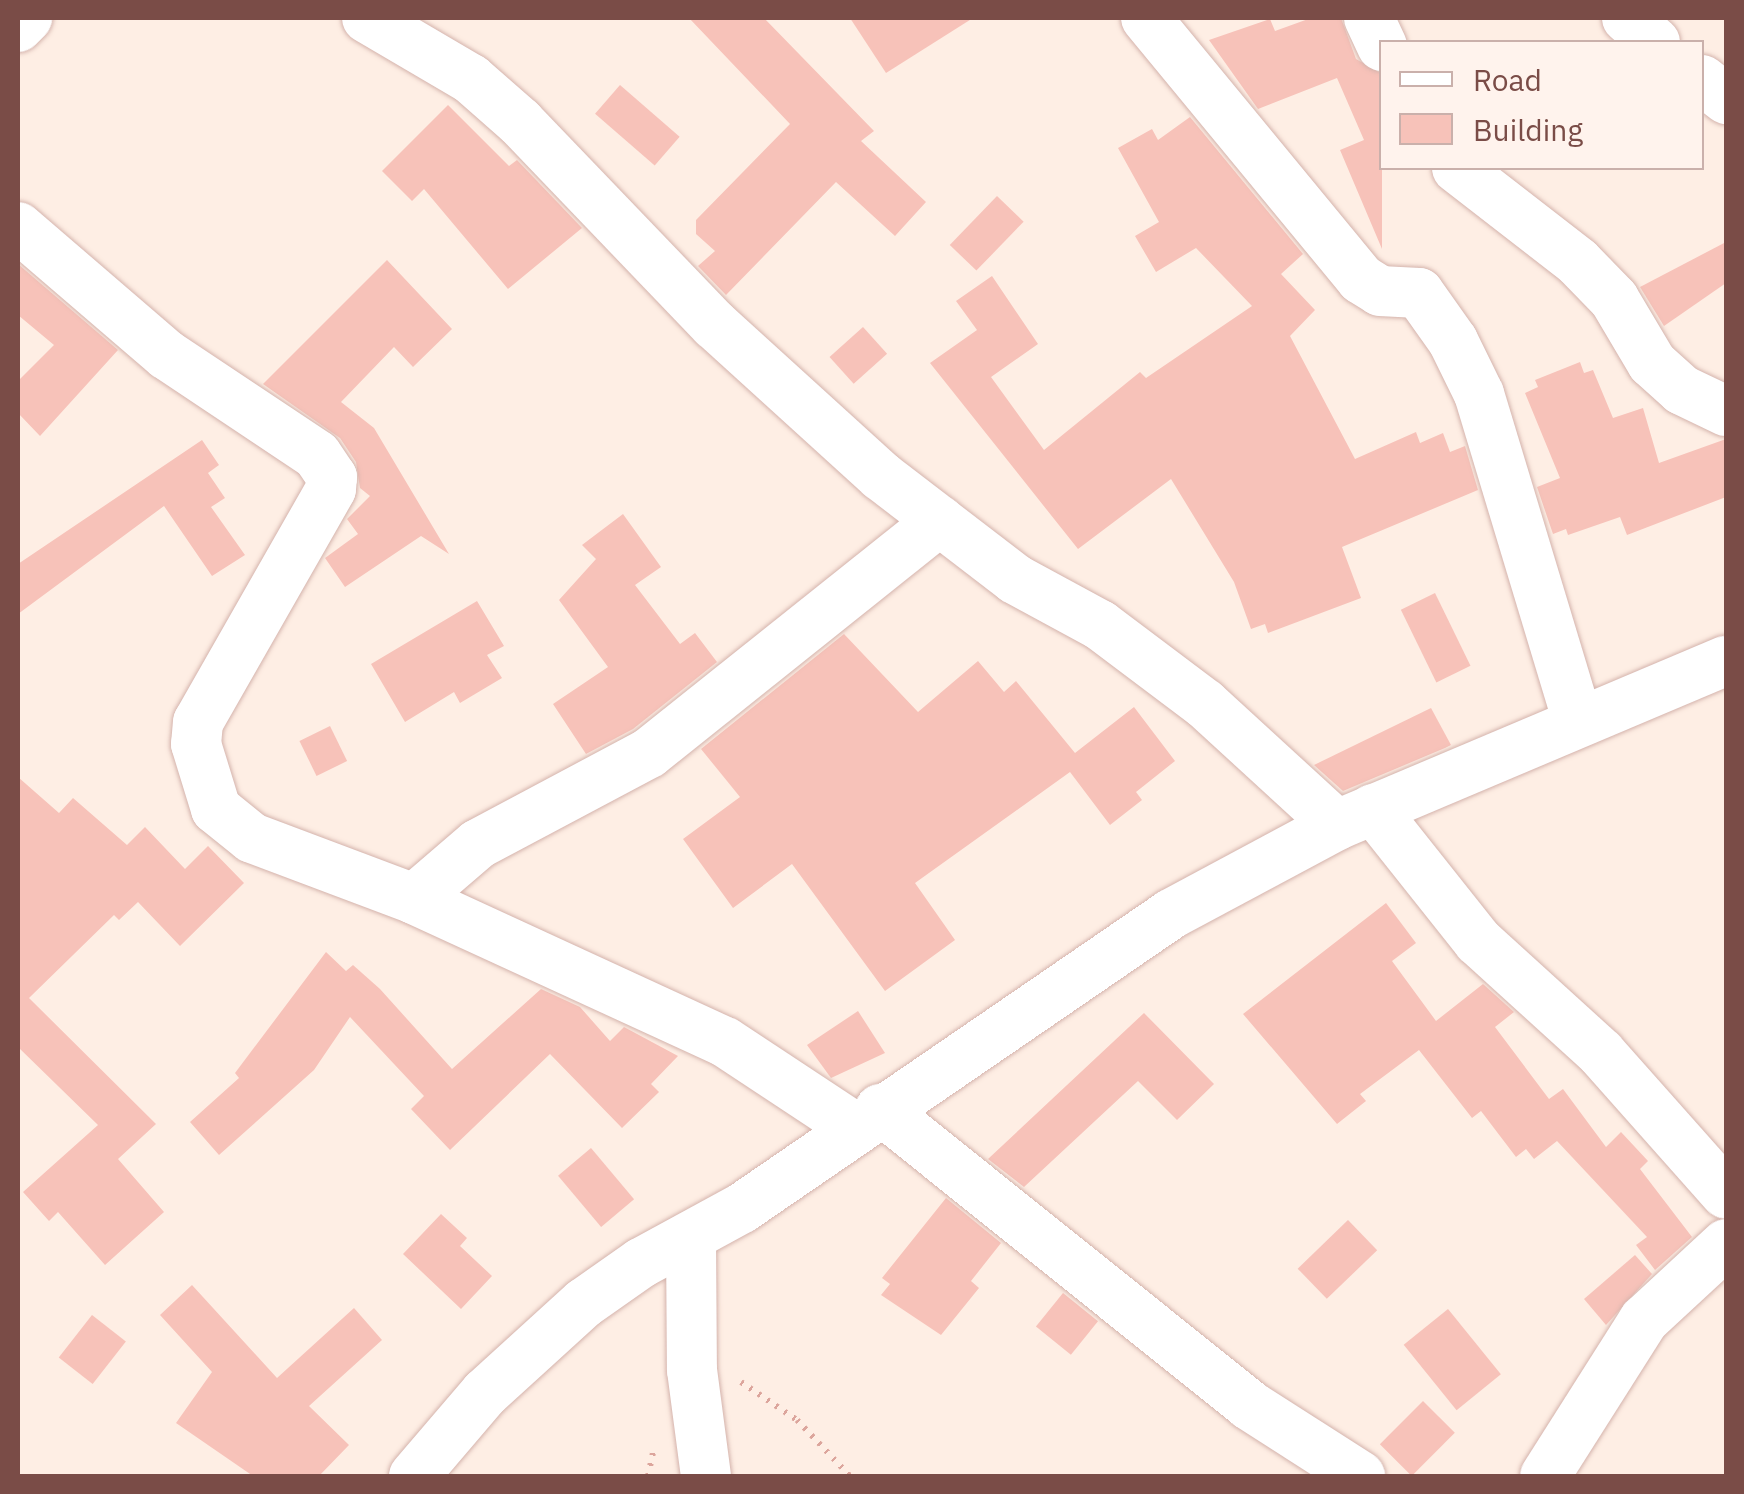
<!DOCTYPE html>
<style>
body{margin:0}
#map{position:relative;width:1744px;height:1494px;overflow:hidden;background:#feeee4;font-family:"IBM Plex Sans",sans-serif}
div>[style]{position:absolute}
.building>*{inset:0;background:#f7c2b9;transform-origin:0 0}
.path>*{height:6px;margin-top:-3px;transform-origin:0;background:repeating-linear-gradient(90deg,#dca59c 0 2.5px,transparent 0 10.5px)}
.roads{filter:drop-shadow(0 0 2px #d4b3ac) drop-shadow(0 0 2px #d4b3ac)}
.minor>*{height:50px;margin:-25px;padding:0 25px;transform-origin:25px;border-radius:25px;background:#fff}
span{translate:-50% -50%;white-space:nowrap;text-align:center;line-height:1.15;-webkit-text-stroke:9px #fff3ed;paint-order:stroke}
.frame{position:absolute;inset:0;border:20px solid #7a4c47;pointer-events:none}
.legend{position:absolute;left:1379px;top:40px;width:325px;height:130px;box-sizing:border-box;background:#fff3ed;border:2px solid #cab0ab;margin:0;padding:12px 18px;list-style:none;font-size:30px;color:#7a4c47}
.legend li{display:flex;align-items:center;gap:20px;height:50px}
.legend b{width:50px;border:2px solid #cab0ab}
</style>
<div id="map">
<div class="building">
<i style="clip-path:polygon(689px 18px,764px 18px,874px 131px,861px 141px,926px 202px,895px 236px,836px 182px,726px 295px,698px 266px,715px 251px,696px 234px,696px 220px,790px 124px)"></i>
<i style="clip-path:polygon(850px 18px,973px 18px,886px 73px)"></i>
<i style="clip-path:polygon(1311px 18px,1341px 18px,1356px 59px,1382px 74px,1382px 249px,1340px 150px,1364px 140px,1337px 78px,1258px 109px,1209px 40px,1270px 19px,1275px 31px)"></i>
<i style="left:620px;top:85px;width:79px;height:38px;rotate:41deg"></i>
<i style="clip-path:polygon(448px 105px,509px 166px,517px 160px,582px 228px,508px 289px,424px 189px,412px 201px,382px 171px)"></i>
<i style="clip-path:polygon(1190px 117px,1303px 254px,1281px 274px,1315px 310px,1290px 336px,1355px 459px,1416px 432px,1420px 443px,1443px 433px,1450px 452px,1465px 446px,1478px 490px,1342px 547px,1361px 598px,1268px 633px,1265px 624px,1251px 629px,1234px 582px,1171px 479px,1078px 549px,930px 363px,977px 330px,956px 301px,992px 276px,1038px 344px,991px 377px,1044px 450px,1140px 372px,1146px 378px,1252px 306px,1196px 248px,1156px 272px,1135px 236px,1159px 222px,1118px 148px,1152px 129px,1158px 140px)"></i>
<i style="left:997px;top:196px;width:37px;height:68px;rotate:44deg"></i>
<i style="clip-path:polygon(1726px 242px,1726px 283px,1664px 326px,1640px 287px)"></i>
<i style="clip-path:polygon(387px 260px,452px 329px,413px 367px,394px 347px,341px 402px,374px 428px,449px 554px,421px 536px,345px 587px,325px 558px,358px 534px,347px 519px,370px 496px,360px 488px,356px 462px,340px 438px,263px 384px)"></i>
<i style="clip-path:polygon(18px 264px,118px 350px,40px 436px,18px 413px,18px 381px,54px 345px,18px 315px)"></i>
<i style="left:863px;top:327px;width:36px;height:45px;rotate:48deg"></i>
<i style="clip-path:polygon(1580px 362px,1584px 373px,1593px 370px,1613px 418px,1643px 408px,1659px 463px,1726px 439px,1726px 497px,1627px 535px,1620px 517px,1568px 535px,1566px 529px,1553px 534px,1537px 487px,1560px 478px,1525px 393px,1538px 387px,1535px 380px)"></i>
<i style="clip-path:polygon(202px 440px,219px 465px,208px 473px,225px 498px,211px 507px,245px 555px,212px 576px,164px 506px,18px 614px,18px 564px)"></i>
<i style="clip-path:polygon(623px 514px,661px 567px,635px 585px,680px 644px,695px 633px,717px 662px,633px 729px,586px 754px,553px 704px,608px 667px,559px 600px,596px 559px,582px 545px)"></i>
<i style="left:1435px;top:593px;width:81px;height:38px;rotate:64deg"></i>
<i style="clip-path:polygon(477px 601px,504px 646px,487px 655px,502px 678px,460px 703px,454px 692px,405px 722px,371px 664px)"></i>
<i style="clip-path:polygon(844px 634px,918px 712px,978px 661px,1004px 692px,1016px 681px,1075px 753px,1134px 707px,1175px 761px,1136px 792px,1142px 800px,1110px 825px,1070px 772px,915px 883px,955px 940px,885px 991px,792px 864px,733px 908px,683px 839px,740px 797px,701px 749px)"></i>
<i style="clip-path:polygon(1431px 708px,1451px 745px,1445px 748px,1343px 791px,1314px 765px)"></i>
<i style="left:330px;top:726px;width:39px;height:34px;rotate:64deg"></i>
<i style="clip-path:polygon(18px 777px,59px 813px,73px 798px,127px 845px,145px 827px,185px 869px,208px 846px,244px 883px,180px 946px,138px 902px,119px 920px,114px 915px,29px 998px,156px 1124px,118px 1159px,164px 1212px,105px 1265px,58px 1212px,49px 1221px,23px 1192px,98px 1125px,18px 1047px)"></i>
<i style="clip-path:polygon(1386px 903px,1416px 943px,1392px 961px,1436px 1021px,1483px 984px,1514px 1012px,1495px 1027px,1549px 1099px,1563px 1089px,1606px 1147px,1621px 1132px,1648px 1161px,1640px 1169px,1692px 1237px,1655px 1270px,1636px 1245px,1647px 1237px,1557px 1141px,1534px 1159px,1526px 1149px,1516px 1157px,1481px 1111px,1472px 1118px,1419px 1050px,1360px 1094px,1366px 1101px,1337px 1124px,1243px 1014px)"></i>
<i style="clip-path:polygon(326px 952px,346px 971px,353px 965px,380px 989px,452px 1069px,541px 989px,580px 1007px,610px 1041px,624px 1027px,678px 1056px,651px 1084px,659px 1092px,622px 1128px,550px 1054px,450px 1150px,411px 1109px,424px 1096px,350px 1017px,314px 1070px,219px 1155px,190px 1122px,239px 1078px,235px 1073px)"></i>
<i style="clip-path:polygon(858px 1011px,885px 1053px,831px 1078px,807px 1045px)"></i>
<i style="clip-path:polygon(1144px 1013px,1214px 1084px,1177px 1120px,1138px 1081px,1024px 1187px,988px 1159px)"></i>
<i style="left:591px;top:1148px;width:67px;height:43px;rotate:50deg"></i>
<i style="clip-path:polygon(946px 1198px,1001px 1243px,971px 1281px,979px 1288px,941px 1335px,881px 1295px,890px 1284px,882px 1278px)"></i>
<i style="clip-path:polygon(441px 1214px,467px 1238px,460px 1246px,492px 1276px,461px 1309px,403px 1254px)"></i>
<i style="left:1348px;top:1220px;width:42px;height:70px;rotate:46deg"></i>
<i style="clip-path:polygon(1635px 1255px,1652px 1274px,1606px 1325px,1584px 1299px)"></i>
<i style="clip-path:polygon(192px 1285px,277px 1378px,354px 1308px,382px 1340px,309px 1406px,349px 1445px,319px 1476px,253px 1476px,176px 1423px,212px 1372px,160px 1315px)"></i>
<i style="left:1063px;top:1293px;width:45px;height:43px;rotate:39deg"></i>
<i style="left:1448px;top:1309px;width:84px;height:57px;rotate:51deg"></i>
<i style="left:92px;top:1315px;width:43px;height:54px;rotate:38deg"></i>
<i style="left:1423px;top:1401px;width:45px;height:61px;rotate:45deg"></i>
</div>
<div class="path">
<i style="left:741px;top:1382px;width:68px;rotate:34.2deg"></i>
<i style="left:797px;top:1420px;width:77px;rotate:46.6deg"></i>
<i style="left:648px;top:1476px;width:24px;rotate:-78deg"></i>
</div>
<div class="roads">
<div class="minor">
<i style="left:367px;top:18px;width:121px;rotate:30.4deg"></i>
<i style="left:471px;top:79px;width:65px;rotate:41.3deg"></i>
<i style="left:520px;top:122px;width:281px;rotate:46.2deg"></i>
<i style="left:715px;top:325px;width:224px;rotate:42.3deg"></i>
<i style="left:881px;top:476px;width:169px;rotate:37.5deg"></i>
<i style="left:1015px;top:579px;width:97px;rotate:28.4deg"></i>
<i style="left:1100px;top:625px;width:131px;rotate:37deg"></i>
<i style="left:1205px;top:704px;width:179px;rotate:42.5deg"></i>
<i style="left:1146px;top:18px;width:338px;rotate:50.5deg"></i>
<i style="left:1361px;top:279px;width:22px;rotate:32deg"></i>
<i style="left:1380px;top:291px;width:39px;rotate:3deg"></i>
<i style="left:1419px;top:293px;width:59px;rotate:54.7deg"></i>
<i style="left:1453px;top:341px;width:59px;rotate:63.9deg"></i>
<i style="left:1479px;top:394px;width:342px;rotate:73.2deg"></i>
<i style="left:1369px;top:18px;width:31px;rotate:65deg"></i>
<i style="left:1627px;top:18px;width:37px;rotate:41deg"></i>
<i style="left:18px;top:27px;width:13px;rotate:-45deg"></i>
<i style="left:1702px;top:80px;width:31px;rotate:38deg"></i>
<i style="left:1457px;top:168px;width:153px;rotate:37.8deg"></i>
<i style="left:1578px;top:262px;width:52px;rotate:45.8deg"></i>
<i style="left:1614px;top:299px;width:74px;rotate:59.3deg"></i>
<i style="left:1652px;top:363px;width:40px;rotate:42deg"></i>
<i style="left:1682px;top:390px;width:49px;rotate:25.5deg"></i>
<i style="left:18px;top:227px;width:196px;rotate:40.7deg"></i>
<i style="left:167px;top:355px;width:180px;rotate:33.7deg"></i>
<i style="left:317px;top:455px;width:27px;rotate:56deg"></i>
<i style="left:332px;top:477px;width:12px;rotate:95deg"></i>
<i style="left:331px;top:489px;width:268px;rotate:119.7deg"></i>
<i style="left:198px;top:722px;width:22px;rotate:95deg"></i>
<i style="left:196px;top:744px;width:68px;rotate:72.9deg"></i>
<i style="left:216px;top:809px;width:46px;rotate:38.9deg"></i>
<i style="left:252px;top:838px;width:173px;rotate:20.6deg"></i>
<i style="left:414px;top:899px;width:342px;rotate:24.7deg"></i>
<i style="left:725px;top:1042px;width:154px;rotate:33.4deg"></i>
<i style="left:1373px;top:809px;width:169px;rotate:51.5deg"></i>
<i style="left:1478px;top:941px;width:166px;rotate:42.3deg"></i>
<i style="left:1601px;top:1053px;width:188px;rotate:48.4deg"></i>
<i style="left:414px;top:899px;width:84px;rotate:-40.7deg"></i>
<i style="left:478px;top:844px;width:194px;rotate:-28deg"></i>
<i style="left:649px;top:753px;width:372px;rotate:-38.6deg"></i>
<i style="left:880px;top:1109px;width:473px;rotate:38.7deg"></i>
<i style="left:1249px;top:1405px;width:132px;rotate:32.6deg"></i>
<i style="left:691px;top:1238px;width:132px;rotate:89.6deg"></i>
<i style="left:692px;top:1370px;width:107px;rotate:82.5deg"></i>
<i style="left:414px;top:1476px;width:109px;rotate:-49.5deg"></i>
<i style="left:485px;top:1393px;width:134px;rotate:-42.3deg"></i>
<i style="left:584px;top:1303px;width:70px;rotate:-35.1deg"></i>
<i style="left:641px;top:1263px;width:115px;rotate:-28.6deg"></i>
<i style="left:742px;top:1208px;width:520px;rotate:-34.42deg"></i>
<i style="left:1171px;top:914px;width:188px;rotate:-28.2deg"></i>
<i style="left:1337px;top:825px;width:422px;rotate:-22.9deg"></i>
<i style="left:1545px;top:1476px;width:185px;rotate:-57.6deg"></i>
<i style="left:1644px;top:1320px;width:112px;rotate:-42.8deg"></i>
</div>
</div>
<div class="frame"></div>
<ul class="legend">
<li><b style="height:12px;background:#fff"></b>Road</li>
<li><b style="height:28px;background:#f7c2b9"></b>Building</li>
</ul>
</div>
